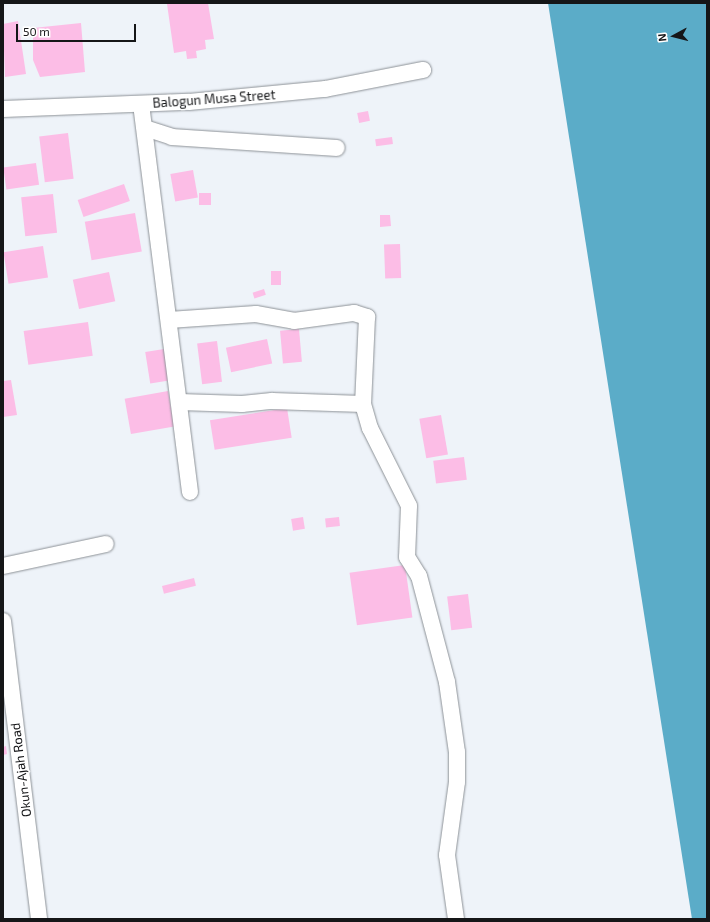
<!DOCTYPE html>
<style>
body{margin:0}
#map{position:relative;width:710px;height:922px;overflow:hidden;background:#eef3f9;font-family:"Exo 2",sans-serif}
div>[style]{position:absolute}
.water>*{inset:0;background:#5bacc8}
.building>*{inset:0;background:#fcbde6;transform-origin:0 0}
.roads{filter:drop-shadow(0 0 1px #8d9297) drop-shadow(0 0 1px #8d9297)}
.minor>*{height:16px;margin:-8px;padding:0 8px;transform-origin:8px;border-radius:8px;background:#fff}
span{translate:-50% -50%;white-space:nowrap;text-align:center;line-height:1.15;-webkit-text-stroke:3px #fff;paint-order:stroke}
.street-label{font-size:13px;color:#151618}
.frame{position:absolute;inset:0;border:4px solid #151618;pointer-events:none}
.north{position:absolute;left:654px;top:16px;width:40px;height:40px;-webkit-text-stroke:3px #fff;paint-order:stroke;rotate:263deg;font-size:11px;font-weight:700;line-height:16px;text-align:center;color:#151618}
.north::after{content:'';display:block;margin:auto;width:14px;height:18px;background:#151618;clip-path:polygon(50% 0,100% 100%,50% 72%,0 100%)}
.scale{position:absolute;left:16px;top:24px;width:120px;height:18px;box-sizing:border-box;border:2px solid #151618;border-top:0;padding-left:5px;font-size:12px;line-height:14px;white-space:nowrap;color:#151618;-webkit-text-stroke:3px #fff;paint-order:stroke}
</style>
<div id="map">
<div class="water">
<i style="clip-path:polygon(548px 3px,707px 3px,707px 919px,692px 919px)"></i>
</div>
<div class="building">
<i style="clip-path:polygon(208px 3px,214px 39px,205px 40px,206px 49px,196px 51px,197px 58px,187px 59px,186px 51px,174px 53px,167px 4px)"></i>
<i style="clip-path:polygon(18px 21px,26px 74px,5px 77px,3px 24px)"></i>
<i style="clip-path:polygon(81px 23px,85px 72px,40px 77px,33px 60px,33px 28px)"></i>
<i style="left:368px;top:111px;width:10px;height:11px;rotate:79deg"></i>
<i style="left:68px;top:133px;width:46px;height:29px;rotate:83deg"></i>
<i style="left:392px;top:137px;width:7px;height:17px;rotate:82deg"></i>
<i style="left:36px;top:163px;width:22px;height:33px;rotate:82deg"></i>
<i style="left:193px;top:170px;width:28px;height:23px;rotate:80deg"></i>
<i style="left:124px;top:184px;width:18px;height:49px;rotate:71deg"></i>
<i style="left:211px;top:193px;width:12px;height:12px;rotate:90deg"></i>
<i style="left:53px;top:194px;width:39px;height:32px;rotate:84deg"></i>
<i style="left:135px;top:213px;width:39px;height:51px;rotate:80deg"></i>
<i style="clip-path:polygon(380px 215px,390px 215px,391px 226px,380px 227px)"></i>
<i style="left:400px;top:244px;width:34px;height:16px;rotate:88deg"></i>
<i style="left:43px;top:246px;width:32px;height:40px;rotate:81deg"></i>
<i style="left:271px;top:271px;width:10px;height:14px"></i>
<i style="left:109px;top:272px;width:30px;height:37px;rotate:78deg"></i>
<i style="left:264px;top:289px;width:6px;height:12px;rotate:72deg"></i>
<i style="left:88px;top:322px;width:34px;height:65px;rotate:82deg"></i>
<i style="left:299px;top:329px;width:33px;height:19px;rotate:85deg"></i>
<i style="left:267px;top:339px;width:25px;height:42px;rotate:78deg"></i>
<i style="left:217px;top:341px;width:41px;height:20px;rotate:83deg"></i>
<i style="left:164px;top:349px;width:32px;height:19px;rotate:81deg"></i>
<i style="clip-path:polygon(11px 380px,17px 415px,3px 417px,3px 381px)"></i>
<i style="left:168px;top:391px;width:36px;height:44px;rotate:80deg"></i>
<i style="left:287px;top:408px;width:30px;height:78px;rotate:81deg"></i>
<i style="left:441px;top:415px;width:40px;height:22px;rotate:80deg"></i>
<i style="left:464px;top:457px;width:23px;height:31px;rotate:83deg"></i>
<i style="left:303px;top:517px;width:12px;height:12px;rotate:81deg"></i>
<i style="left:339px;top:517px;width:9px;height:14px;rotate:84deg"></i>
<i style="left:405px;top:565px;width:53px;height:56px;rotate:82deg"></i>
<i style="left:194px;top:578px;width:8px;height:33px;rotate:76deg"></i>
<i style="left:468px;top:594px;width:34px;height:21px;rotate:83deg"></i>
<i style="clip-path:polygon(6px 746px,7px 754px,3px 755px,3px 747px)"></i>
</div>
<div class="roads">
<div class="minor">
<i style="left:141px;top:104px;width:391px;rotate:82.8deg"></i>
<i style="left:3px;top:109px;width:186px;rotate:-2.2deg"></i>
<i style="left:189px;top:102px;width:137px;rotate:-5.5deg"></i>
<i style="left:325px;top:89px;width:100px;rotate:-11deg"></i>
<i style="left:145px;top:128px;width:28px;rotate:18deg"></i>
<i style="left:172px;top:137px;width:165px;rotate:3.8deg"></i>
<i style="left:169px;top:320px;width:87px;rotate:-3.9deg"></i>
<i style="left:256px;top:314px;width:39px;rotate:10deg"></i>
<i style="left:294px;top:321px;width:61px;rotate:-7.6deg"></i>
<i style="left:354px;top:313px;width:14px;rotate:17deg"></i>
<i style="left:367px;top:317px;width:87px;rotate:92.6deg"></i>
<i style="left:363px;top:404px;width:25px;rotate:74deg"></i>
<i style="left:370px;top:428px;width:87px;rotate:63.4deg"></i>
<i style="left:409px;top:506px;width:51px;rotate:92.2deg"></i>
<i style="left:407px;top:557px;width:22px;rotate:58deg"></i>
<i style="left:419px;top:576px;width:110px;rotate:75.2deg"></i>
<i style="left:447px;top:682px;width:71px;rotate:81.9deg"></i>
<i style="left:457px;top:752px;width:30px;rotate:90deg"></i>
<i style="left:457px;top:782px;width:74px;rotate:97.8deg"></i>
<i style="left:447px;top:855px;width:65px;rotate:82deg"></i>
<i style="left:179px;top:402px;width:63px;rotate:1.8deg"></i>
<i style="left:242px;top:404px;width:30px;rotate:-6deg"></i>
<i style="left:272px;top:401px;width:91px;rotate:1.9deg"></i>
<i style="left:3px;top:566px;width:105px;rotate:-12.1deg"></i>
<i style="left:3px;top:621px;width:300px;rotate:83.1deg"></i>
</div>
</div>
<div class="street-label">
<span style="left:214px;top:99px;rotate:-4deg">Balogun Musa Street</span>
<span style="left:21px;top:770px;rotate:-97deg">Okun-Ajah Road</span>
</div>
<div class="frame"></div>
<div class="north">N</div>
<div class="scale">50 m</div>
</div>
